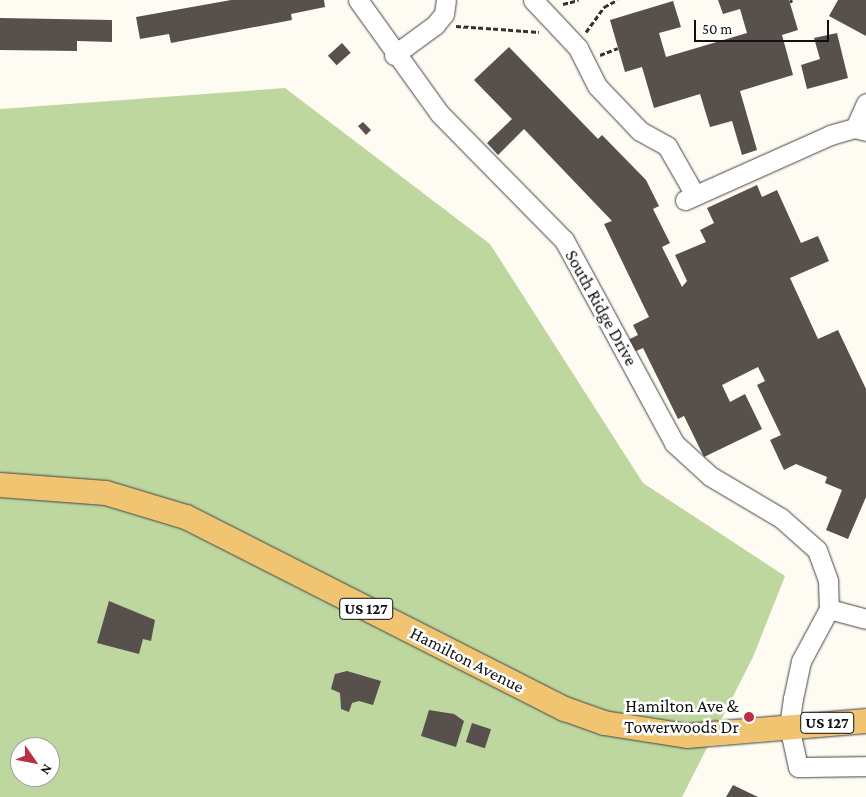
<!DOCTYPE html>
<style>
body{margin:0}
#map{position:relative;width:866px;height:797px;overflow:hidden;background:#fefbf3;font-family:"Crimson Pro",serif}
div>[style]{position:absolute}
.forest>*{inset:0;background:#bed79e}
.building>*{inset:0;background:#58504d;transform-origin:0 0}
.path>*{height:3px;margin-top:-1.5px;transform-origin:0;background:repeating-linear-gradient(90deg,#323232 0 5px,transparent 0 7.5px)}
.roads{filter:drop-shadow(0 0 1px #434343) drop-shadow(0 0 1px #434343)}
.minor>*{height:19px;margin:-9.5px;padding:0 9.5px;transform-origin:9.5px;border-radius:9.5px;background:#fff}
.major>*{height:24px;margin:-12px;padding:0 12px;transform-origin:12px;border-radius:12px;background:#f0c471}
.dots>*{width:14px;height:14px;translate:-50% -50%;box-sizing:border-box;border:2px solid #fff;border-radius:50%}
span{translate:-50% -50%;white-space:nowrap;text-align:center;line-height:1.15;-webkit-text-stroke:5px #fff;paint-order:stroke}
.shield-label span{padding:1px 4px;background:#fff;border:1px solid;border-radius:4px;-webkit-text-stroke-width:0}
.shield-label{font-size:16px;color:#101010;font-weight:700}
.street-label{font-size:18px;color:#101010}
.poi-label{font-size:18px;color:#101010}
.right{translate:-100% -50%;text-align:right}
.north{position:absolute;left:10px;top:737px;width:50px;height:50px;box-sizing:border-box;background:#fff;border:1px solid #9f9f9f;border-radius:50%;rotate:123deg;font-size:14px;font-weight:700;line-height:20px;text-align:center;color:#101010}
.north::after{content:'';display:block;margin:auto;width:18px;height:22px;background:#b92f44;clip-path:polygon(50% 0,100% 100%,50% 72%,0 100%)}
.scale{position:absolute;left:694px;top:20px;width:135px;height:22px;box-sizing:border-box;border:2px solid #101010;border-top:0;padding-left:6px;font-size:15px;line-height:18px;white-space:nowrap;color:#101010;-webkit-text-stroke:4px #fff;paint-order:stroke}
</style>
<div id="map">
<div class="forest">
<i style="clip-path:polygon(evenodd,285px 88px,490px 244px,643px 483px,785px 576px,753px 657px,682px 797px,0 797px,0 109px,285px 88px,20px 747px,50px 747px,50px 777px,20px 777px,20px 747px)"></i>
</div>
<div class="building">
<i style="clip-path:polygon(231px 0,324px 0,325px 7px,291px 14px,292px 20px,171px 43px,169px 34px,140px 39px,136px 17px)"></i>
<i style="clip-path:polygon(718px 0,789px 0,798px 30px,782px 35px,793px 75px,740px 91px,757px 150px,742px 155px,732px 121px,710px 127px,700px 94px,654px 108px,642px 67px,625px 72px,610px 20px,673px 1px,681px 27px,659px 33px,666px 57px,747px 33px,740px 9px,723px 14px)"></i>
<i style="clip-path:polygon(838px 0,866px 0,866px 36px,829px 16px)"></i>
<i style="clip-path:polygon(0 18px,112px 20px,112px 42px,77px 41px,77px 51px,0 50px)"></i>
<i style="clip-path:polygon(837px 33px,848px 78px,807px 89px,801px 65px,820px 59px,814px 38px)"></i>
<i style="left:342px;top:43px;width:13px;height:19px;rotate:48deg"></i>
<i style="clip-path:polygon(509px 47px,598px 139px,602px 135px,646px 180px,659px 206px,653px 209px,670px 243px,662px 247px,682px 287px,687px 281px,675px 255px,706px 242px,700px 230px,714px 223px,707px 208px,757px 185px,762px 197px,777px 190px,801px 243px,818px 236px,829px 261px,790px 278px,818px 339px,838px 330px,866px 389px,866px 497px,848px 539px,826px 530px,842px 490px,825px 483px,827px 477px,796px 464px,784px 470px,770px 440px,781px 435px,757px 385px,765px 381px,758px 367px,722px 385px,730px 402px,745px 394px,762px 429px,704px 457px,684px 416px,678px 419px,643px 348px,627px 355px,622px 343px,638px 335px,633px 325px,649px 317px,604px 224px,612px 221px,524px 129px,498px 155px,487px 143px,512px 119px,474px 80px)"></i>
<i style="clip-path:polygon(363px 122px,371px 130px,366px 135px,358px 126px)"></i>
<i style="clip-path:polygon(109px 601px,155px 620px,151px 641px,143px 639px,139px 654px,97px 643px)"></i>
<i style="clip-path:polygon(347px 671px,381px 681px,373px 705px,359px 701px,352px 703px,349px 712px,341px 709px,340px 693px,331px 689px,335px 674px)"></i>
<i style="clip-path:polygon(429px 710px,454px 714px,464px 721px,456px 747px,421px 736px)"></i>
<i style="left:472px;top:723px;width:20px;height:20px;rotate:18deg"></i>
<i style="clip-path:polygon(733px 785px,758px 797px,726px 797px)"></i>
</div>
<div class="path">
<i style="left:790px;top:2px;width:3px;rotate:-45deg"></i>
<i style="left:563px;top:4px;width:16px;rotate:-14deg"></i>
<i style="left:456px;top:26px;width:83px;rotate:4.1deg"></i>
<i style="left:586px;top:32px;width:31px;rotate:-54deg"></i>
<i style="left:604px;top:7px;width:15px;rotate:-28deg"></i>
<i style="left:600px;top:55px;width:19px;rotate:-21deg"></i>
</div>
<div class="roads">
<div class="minor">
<i style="left:358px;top:0;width:140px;rotate:54.3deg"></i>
<i style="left:440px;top:114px;width:177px;rotate:45.5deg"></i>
<i style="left:564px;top:240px;width:231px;rotate:61.5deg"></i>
<i style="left:674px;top:443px;width:49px;rotate:42.5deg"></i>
<i style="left:710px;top:476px;width:82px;rotate:30.6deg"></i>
<i style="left:781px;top:518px;width:48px;rotate:41.6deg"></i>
<i style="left:817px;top:550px;width:33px;rotate:70deg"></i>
<i style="left:828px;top:581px;width:28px;rotate:88deg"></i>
<i style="left:533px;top:0;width:66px;rotate:46.8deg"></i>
<i style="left:578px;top:48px;width:42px;rotate:63.4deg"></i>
<i style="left:597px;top:86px;width:62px;rotate:46.3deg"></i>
<i style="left:640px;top:131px;width:31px;rotate:29deg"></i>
<i style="left:667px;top:146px;width:56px;rotate:60.3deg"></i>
<i style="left:394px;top:55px;width:51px;rotate:-36.2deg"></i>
<i style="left:435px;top:25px;width:14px;rotate:-51deg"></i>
<i style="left:444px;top:14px;width:14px;rotate:-82deg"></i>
<i style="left:855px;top:128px;width:27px;rotate:-66deg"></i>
<i style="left:685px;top:200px;width:159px;rotate:-24.1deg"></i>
<i style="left:830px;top:135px;width:26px;rotate:-16deg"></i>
<i style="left:855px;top:128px;width:11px;rotate:15deg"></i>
<i style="left:829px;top:609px;width:59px;rotate:118.3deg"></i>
<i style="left:801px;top:661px;width:38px;rotate:102deg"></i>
<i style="left:793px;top:698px;width:28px;rotate:98deg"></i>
<i style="left:789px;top:726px;width:42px;rotate:77.6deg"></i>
<i style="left:798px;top:767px;width:68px;rotate:-0.8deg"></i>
<i style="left:829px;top:609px;width:38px;rotate:15deg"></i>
</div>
<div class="major">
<i style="left:0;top:485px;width:106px;rotate:4.3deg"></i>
<i style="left:106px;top:493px;width:84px;rotate:16.7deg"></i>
<i style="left:186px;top:517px;width:425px;rotate:26.9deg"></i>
<i style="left:565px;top:709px;width:41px;rotate:19.7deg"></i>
<i style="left:604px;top:723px;width:84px;rotate:8.9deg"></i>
<i style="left:687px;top:736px;width:180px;rotate:-4.8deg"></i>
</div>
</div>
<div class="dots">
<i style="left:749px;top:717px;background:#b92f44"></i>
</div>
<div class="shield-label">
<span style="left:366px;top:609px">US 127</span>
<span style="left:827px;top:723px">US 127</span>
</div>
<div class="street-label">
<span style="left:601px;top:308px;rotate:61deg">South Ridge Drive</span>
<span style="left:467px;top:660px;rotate:27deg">Hamilton Avenue</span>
</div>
<div class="poi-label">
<span class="right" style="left:739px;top:717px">Hamilton Ave &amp;<br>Towerwoods Dr</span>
</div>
<div class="north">N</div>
<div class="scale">50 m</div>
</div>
